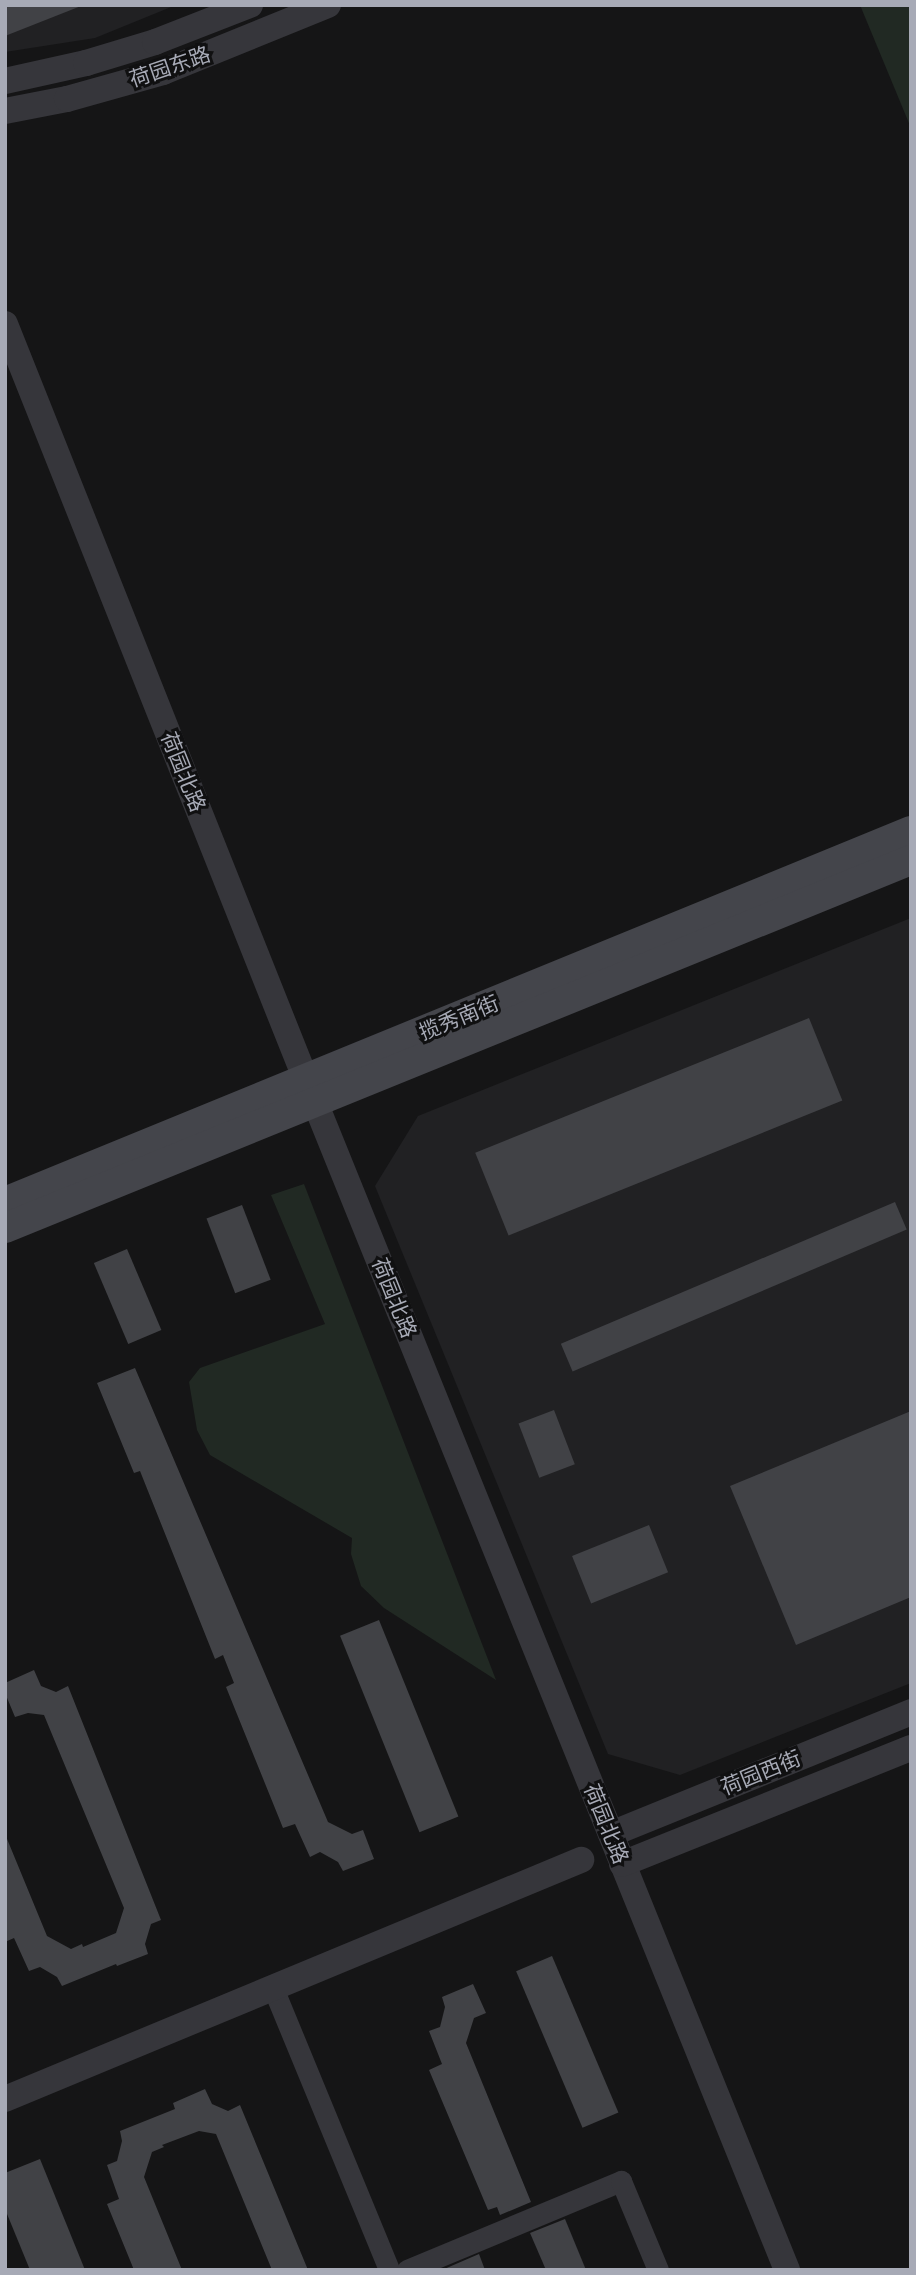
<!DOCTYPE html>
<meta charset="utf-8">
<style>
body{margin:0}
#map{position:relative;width:916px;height:2275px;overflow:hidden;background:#151516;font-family:Cabin,"Noto Sans SC",sans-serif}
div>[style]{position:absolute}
.built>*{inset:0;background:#212123}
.green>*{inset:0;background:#212923}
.building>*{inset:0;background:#414246;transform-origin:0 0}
.minor>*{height:21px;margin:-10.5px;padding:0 10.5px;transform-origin:10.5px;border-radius:10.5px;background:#36363b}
.tertiary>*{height:26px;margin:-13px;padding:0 13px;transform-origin:13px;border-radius:13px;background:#36363b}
.secondary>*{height:30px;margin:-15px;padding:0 15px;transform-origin:15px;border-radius:15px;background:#44454b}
span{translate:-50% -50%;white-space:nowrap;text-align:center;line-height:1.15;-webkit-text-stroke:6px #101011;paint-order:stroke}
.street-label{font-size:21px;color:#a7aab6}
.frame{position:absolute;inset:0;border:7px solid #a7aab6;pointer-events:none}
</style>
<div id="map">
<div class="built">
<i style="clip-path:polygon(5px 5px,176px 5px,95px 38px,5px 52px)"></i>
<i style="clip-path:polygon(911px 918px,911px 1683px,680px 1775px,608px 1754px,375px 1186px,418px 1116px)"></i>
</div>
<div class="green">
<i style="clip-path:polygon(860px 5px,911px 5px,911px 128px)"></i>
<i style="clip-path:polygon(304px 1184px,496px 1680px,384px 1608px,361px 1586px,351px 1554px,352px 1538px,210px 1455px,197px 1430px,189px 1382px,200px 1368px,325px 1324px,271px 1195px)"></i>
</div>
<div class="building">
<i style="clip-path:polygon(5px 5px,81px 5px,81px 6px,5px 36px)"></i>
<i style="left:809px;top:1018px;width:89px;height:360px;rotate:68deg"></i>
<i style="left:895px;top:1202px;width:30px;height:363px;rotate:67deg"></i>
<i style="left:242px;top:1205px;width:80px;height:38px;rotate:69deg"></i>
<i style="left:127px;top:1249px;width:88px;height:36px;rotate:67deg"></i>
<i style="clip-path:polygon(135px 1368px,328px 1822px,352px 1834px,363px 1830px,374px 1859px,343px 1871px,338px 1862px,320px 1852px,310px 1857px,295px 1824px,283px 1828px,226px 1687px,234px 1683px,223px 1655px,215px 1659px,140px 1471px,134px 1473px,97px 1383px)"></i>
<i style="left:554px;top:1410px;width:58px;height:38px;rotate:69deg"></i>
<i style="clip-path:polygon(911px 1411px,911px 1597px,796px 1645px,730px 1486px)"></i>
<i style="left:649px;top:1525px;width:51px;height:83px;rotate:68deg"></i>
<i style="left:379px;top:1620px;width:212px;height:42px;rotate:68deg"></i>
<i style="clip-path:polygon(34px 1670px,41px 1686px,56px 1692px,68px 1686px,161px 1920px,151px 1924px,145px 1944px,148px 1954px,117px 1966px,116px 1964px,62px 1986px,57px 1977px,40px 1967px,29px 1971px,14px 1938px,5px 1942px,5px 1834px,47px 1936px,71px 1949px,82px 1944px,83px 1947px,116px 1933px,124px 1908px,44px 1715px,28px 1713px,15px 1717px,5px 1693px,5px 1683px)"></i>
<i style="left:552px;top:1956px;width:170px;height:39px;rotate:67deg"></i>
<i style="clip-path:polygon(473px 1984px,486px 2013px,474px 2018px,466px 2043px,531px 2202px,500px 2215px,497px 2207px,488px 2210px,429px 2070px,442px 2064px,429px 2031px,440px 2027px,445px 2007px,442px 1997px)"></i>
<i style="clip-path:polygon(205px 2089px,212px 2104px,228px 2111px,240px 2105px,308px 2270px,272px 2270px,216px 2134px,199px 2131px,162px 2145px,164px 2147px,152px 2152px,144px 2177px,182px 2270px,134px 2270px,107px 2204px,119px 2199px,107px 2165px,117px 2161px,122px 2141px,120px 2131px,175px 2109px,173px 2103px)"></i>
<i style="clip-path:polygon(40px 2159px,85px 2270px,30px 2270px,5px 2209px,5px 2173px)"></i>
<i style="clip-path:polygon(565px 2219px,586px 2270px,546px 2270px,530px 2233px)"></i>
<i style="clip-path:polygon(479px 2254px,485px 2270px,442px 2270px)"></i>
</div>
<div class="minor">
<i style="left:273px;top:1988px;width:305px;rotate:67.6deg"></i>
<i style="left:407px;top:2270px;width:232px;rotate:-22.6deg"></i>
<i style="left:621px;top:2181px;width:96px;rotate:67.4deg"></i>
</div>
<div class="tertiary">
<i style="left:5px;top:81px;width:83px;rotate:-12.5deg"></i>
<i style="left:86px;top:63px;width:72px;rotate:-16.9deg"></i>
<i style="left:155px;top:42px;width:102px;rotate:-21.3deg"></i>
<i style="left:5px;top:111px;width:63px;rotate:-11deg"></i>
<i style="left:67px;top:99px;width:100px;rotate:-15.7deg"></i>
<i style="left:163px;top:72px;width:178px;rotate:-22.1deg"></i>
<i style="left:5px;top:324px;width:814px;rotate:68.29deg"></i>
<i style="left:306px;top:1080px;width:1284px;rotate:67.99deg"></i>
<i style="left:611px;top:1834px;width:324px;rotate:-22.1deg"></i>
<i style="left:622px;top:1864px;width:311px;rotate:-21.9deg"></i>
<i style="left:5px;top:2099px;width:624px;rotate:-22.54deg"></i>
</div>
<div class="secondary">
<i style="left:5px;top:1202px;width:979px;rotate:-22.27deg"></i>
<i style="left:5px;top:1228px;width:978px;rotate:-22.11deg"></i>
</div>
<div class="street-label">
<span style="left:170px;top:67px;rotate:-19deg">荷园东路</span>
<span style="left:183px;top:772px;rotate:68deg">荷园北路</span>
<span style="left:459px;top:1018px;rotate:-22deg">揽秀南街</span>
<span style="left:394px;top:1298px;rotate:68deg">荷园北路</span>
<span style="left:761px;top:1773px;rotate:-22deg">荷园西街</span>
<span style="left:606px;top:1824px;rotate:68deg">荷园北路</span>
</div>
<div class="frame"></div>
</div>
